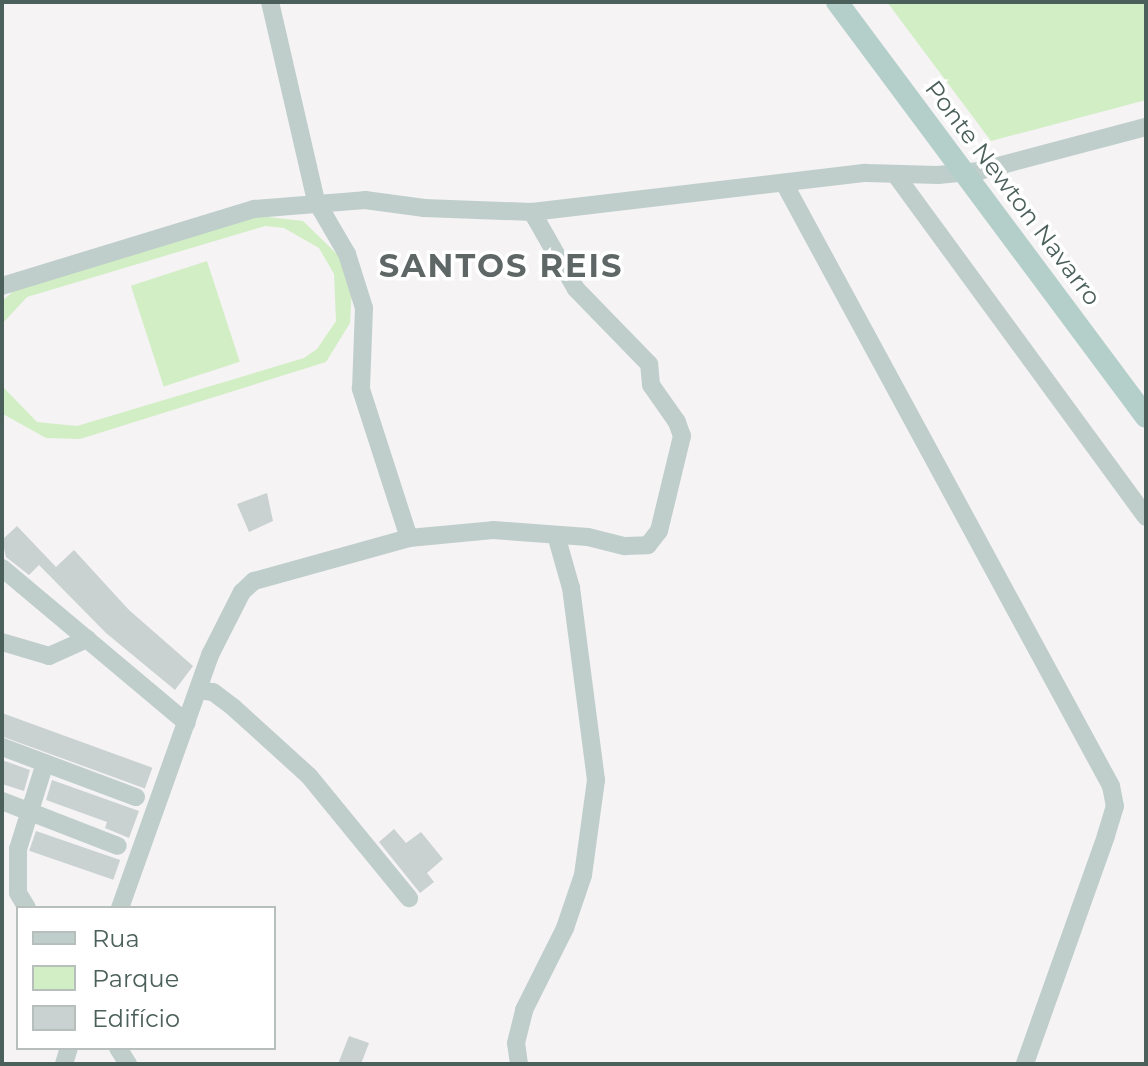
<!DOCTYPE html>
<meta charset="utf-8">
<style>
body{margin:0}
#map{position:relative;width:1148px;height:1066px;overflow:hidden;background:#f5f3f4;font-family:Montserrat,sans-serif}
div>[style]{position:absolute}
.green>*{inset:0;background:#d2eec5;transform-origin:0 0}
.building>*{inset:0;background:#cad1d1;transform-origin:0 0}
.minor>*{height:18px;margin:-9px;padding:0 9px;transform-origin:9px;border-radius:9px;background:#bfcecb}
.major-bridge>*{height:22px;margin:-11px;padding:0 11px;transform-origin:11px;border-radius:11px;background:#b4cfc9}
span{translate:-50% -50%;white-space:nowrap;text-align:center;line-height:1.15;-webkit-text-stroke:7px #fff;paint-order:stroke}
.street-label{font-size:24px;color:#4b5f5b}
.district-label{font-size:32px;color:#5f6766;font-weight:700;letter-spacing:2px}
.frame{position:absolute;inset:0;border:4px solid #4b5f5b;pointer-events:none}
.legend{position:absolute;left:16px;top:906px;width:260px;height:144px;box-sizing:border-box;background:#fff;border:2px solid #b7bfbd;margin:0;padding:10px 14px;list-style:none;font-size:24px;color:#4b5f5b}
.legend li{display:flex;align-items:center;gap:16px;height:40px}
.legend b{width:40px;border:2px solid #b7bfbd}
</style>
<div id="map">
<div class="green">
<i style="clip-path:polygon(887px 2px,1146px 2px,1146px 100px,991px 141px)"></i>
<i style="clip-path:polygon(259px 216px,303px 221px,341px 258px,352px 287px,350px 323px,326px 362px,80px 439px,46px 438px,3px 414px,2px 386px,37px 422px,77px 426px,304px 358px,317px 349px,336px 321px,334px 274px,319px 248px,284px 228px,265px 226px,27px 297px,2px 324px,2px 301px,15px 290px)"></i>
<i style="left:207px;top:261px;width:106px;height:80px;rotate:72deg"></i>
</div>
<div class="building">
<i style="clip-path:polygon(267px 493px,273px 521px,249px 532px,237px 504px)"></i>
<i style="clip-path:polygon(17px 526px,56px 567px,74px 550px,129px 610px,193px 666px,175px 690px,106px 633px,39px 565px,29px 575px,6px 557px,2px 540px)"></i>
<i style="left:2px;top:713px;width:160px;height:22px;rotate:20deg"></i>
<i style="clip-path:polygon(2px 760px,30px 770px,24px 791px,2px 784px)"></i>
<i style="clip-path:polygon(52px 780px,139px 811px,129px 838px,105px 828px,107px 822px,46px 800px)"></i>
<i style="clip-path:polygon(394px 829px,406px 843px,421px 832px,443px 859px,427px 873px,434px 882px,420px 893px,379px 842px)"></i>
<i style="left:36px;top:831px;width:89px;height:21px;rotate:19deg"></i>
<i style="clip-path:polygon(349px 1036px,369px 1043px,361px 1064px,338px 1064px)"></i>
</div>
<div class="minor">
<i style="left:895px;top:174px;width:425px;rotate:53.8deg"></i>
<i style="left:784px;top:183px;width:686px;rotate:61.53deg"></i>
<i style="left:1111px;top:786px;width:20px;rotate:79deg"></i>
<i style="left:1115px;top:806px;width:31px;rotate:107deg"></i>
<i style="left:1106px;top:836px;width:242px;rotate:109.6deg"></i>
<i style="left:2px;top:286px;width:264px;rotate:-17deg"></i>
<i style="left:254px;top:209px;width:111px;rotate:-4.6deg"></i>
<i style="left:365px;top:200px;width:60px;rotate:7.7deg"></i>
<i style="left:424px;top:208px;width:108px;rotate:2.1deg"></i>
<i style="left:532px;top:212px;width:336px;rotate:-6.7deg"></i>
<i style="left:866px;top:173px;width:72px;rotate:1.6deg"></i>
<i style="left:938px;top:175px;width:41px;rotate:-5.6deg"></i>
<i style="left:979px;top:171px;width:173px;rotate:-14.8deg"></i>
<i style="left:409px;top:538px;width:84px;rotate:-5.4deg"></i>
<i style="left:493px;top:530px;width:95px;rotate:4.2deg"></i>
<i style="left:588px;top:537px;width:38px;rotate:14deg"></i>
<i style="left:625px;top:546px;width:23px;rotate:-2deg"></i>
<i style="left:648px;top:545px;width:18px;rotate:-52deg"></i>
<i style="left:659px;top:531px;width:98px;rotate:-76.4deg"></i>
<i style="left:682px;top:436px;width:15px;rotate:-110deg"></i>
<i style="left:677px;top:422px;width:45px;rotate:-125.1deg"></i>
<i style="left:651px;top:385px;width:21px;rotate:-95deg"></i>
<i style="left:649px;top:364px;width:105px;rotate:-134.2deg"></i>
<i style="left:576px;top:289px;width:89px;rotate:-119.7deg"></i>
<i style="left:2px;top:568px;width:241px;rotate:40deg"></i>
<i style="left:2px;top:642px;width:49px;rotate:16.6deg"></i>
<i style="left:49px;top:656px;width:42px;rotate:-24.1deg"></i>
<i style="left:198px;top:690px;width:15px;rotate:8deg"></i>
<i style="left:213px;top:692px;width:26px;rotate:37deg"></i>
<i style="left:234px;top:708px;width:101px;rotate:42.2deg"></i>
<i style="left:309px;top:776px;width:158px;rotate:50.7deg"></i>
<i style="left:2px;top:747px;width:143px;rotate:20.5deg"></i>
<i style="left:2px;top:801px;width:124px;rotate:21.2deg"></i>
<i style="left:27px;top:908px;width:17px;rotate:-121deg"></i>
<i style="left:18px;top:893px;width:44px;rotate:-90deg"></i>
<i style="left:18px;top:849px;width:90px;rotate:-72.6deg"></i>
<i style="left:120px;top:908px;width:269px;rotate:-70.4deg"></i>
<i style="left:210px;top:655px;width:71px;rotate:-63.1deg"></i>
<i style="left:242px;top:592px;width:16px;rotate:-43deg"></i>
<i style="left:254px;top:581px;width:161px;rotate:-15.5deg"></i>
<i style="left:409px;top:538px;width:157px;rotate:-107.9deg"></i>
<i style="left:361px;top:389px;width:81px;rotate:-87.9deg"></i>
<i style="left:364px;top:308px;width:57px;rotate:-107.5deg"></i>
<i style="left:347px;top:254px;width:61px;rotate:-120.3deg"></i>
<i style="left:316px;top:201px;width:204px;rotate:-103deg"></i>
<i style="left:118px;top:1048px;width:19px;rotate:58deg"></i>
<i style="left:64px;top:1064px;width:17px;rotate:-73deg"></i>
<i style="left:519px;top:1064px;width:21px;rotate:-98deg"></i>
<i style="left:516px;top:1043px;width:34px;rotate:-76deg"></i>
<i style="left:524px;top:1010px;width:92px;rotate:-63.4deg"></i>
<i style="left:565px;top:928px;width:56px;rotate:-71.2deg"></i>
<i style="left:583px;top:875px;width:96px;rotate:-82.2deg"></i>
<i style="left:596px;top:780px;width:194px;rotate:-97.4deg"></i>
<i style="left:571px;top:588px;width:55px;rotate:-105.8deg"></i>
</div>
<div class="major-bridge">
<i style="left:837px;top:2px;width:517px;rotate:53.33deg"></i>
</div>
<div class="street-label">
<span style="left:1013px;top:193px;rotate:53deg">Ponte Newton Navarro</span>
</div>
<div class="district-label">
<span style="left:501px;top:266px">SANTOS REIS</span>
</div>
<div class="frame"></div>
<ul class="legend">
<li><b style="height:10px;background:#bfcecb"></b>Rua</li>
<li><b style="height:22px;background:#d2eec5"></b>Parque</li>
<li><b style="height:22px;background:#cad1d1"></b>Edifício</li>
</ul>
</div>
